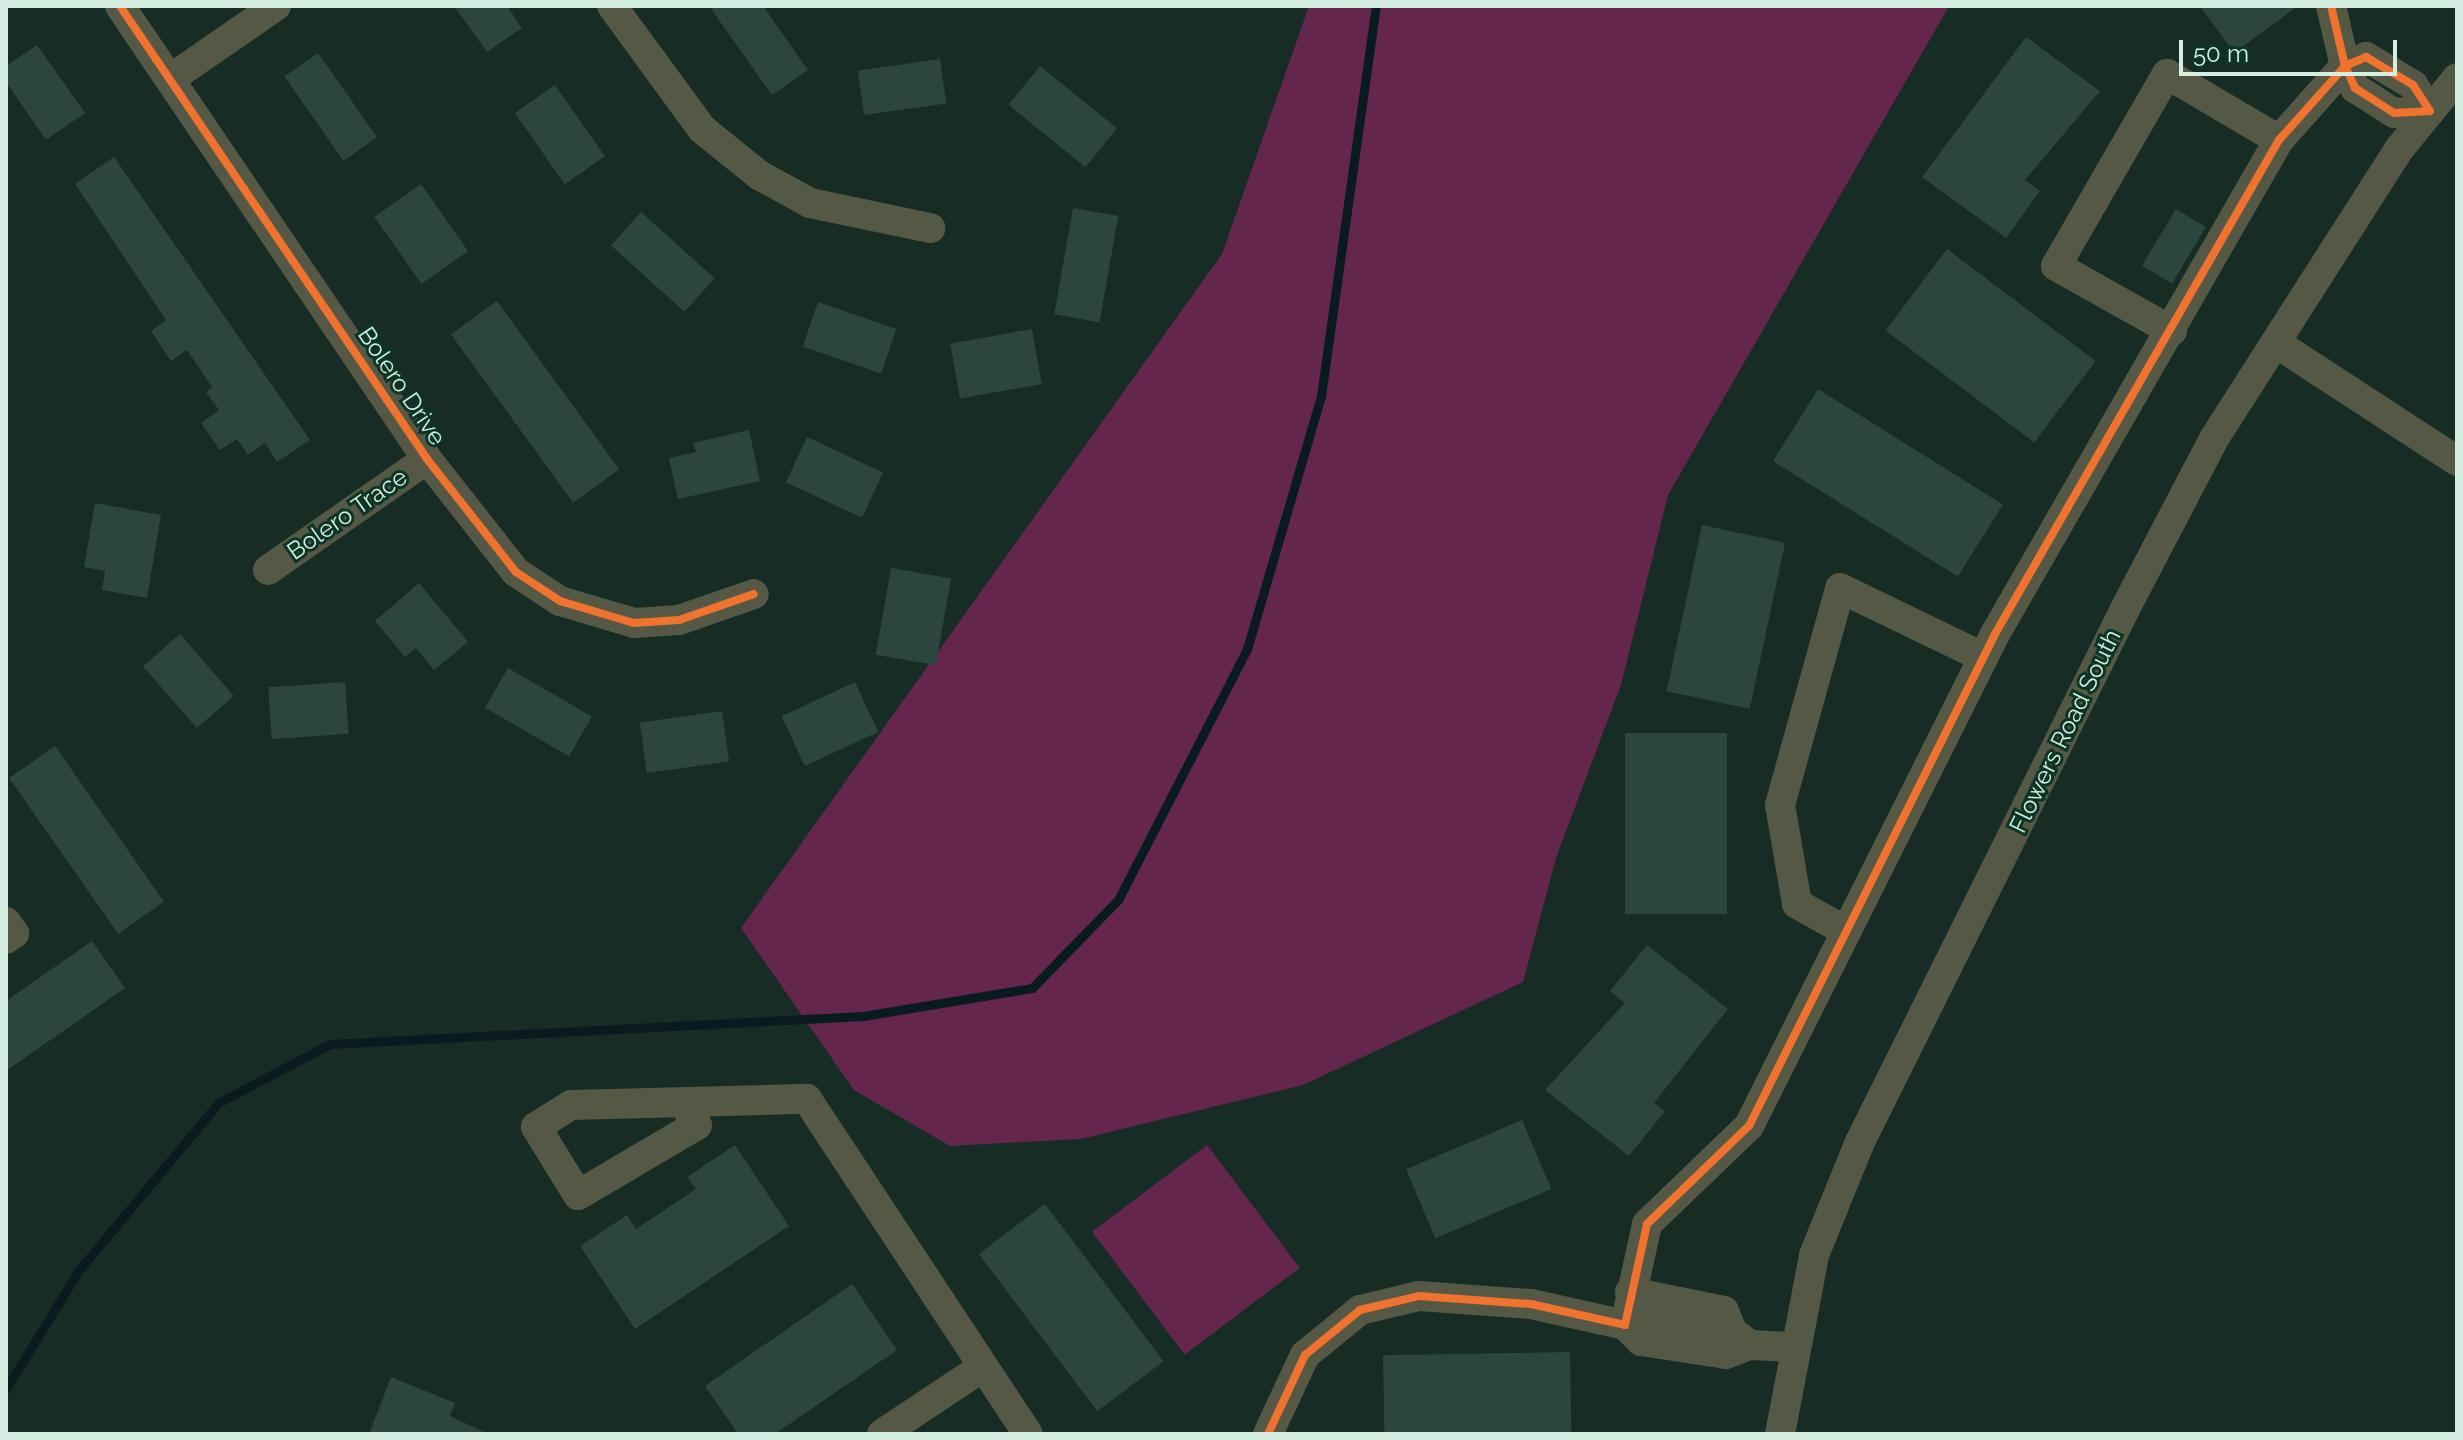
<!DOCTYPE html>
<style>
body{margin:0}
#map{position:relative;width:2463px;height:1440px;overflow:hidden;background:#162c24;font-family:Raleway,sans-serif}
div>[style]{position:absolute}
.green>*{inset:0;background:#65264e;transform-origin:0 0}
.stream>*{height:9px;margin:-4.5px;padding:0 4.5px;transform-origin:4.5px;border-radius:4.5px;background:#091b1f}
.building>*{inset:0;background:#2d453f;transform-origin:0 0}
.minor>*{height:30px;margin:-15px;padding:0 15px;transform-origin:15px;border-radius:15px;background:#555844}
.cycleway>*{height:8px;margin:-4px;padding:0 4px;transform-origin:4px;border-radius:4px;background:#ef722f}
span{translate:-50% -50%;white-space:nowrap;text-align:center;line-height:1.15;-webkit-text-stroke:6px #0d3526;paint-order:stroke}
.street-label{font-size:24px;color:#d4eee1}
.frame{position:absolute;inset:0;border:8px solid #d4eee1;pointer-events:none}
.scale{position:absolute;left:2179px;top:40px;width:218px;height:36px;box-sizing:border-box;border:4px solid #d4eee1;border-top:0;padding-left:10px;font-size:24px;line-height:28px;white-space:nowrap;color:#d4eee1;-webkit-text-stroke:6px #0d3526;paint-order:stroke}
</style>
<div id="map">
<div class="green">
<i style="clip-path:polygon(1309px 6px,1949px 6px,1668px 495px,1621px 685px,1556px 858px,1523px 982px,1303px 1085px,1081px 1139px,950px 1146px,854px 1090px,741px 928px,1222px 254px)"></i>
<i style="left:1207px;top:1145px;width:154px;height:144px;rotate:53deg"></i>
</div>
<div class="stream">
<i style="left:6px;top:1389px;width:140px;rotate:-58.5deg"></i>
<i style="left:79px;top:1270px;width:217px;rotate:-50.2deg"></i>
<i style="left:218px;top:1103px;width:127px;rotate:-27.8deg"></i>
<i style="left:330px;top:1044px;width:534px;rotate:-3.01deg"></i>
<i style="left:863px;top:1016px;width:171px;rotate:-9.4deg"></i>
<i style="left:1032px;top:988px;width:123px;rotate:-45.7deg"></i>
<i style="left:1118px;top:900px;width:282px;rotate:-62.8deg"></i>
<i style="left:1247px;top:649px;width:264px;rotate:-73.7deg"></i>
<i style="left:1321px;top:396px;width:394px;rotate:-82deg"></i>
</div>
<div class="building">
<i style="clip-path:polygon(454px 6px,507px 6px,522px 28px,487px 52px)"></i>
<i style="clip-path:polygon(709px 6px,763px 6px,808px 70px,772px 95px)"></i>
<i style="clip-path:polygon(2200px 6px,2298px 6px,2234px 53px)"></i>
<i style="clip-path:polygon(2026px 37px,2100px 91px,2025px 180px,2040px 191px,2006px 238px,1922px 177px)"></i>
<i style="clip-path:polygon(37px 45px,85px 113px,46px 140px,6px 82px,6px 66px)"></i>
<i style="left:318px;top:53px;width:103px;height:41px;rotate:55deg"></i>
<i style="left:940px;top:59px;width:45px;height:83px;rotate:82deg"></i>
<i style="left:1040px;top:66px;width:99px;height:50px;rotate:39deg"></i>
<i style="left:555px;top:85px;width:87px;height:49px;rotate:55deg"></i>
<i style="clip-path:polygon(114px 157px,310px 440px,277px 462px,265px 443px,248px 455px,237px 439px,220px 450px,201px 423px,219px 410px,206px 392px,212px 387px,187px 350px,171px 361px,151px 331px,166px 320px,75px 184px)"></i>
<i style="left:421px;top:184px;width:82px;height:57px;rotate:55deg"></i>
<i style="left:1073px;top:208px;width:46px;height:108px;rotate:10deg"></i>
<i style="left:2176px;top:209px;width:35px;height:66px;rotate:31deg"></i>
<i style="left:641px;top:212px;width:99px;height:45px;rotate:42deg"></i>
<i style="left:1947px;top:249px;width:186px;height:102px;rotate:37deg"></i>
<i style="left:497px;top:301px;width:208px;height:57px;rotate:54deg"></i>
<i style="left:818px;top:302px;width:83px;height:47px;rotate:19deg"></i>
<i style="left:1032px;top:329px;width:56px;height:83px;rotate:80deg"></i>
<i style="left:1818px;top:389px;width:218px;height:85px;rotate:32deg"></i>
<i style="clip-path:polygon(749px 430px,760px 481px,678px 499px,669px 458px,696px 452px,693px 443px)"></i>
<i style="left:807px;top:437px;width:84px;height:50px;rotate:25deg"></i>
<i style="clip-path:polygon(95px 503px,161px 515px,147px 598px,102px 590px,105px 571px,84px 567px)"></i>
<i style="left:1702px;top:525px;width:85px;height:170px;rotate:12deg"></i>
<i style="left:891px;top:568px;width:61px;height:88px;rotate:10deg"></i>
<i style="clip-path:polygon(419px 583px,468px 642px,434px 670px,416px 648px,405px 657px,375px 621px)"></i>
<i style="left:180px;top:634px;width:82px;height:49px;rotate:49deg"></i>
<i style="left:508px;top:668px;width:97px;height:46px;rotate:30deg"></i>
<i style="left:345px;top:682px;width:52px;height:77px;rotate:86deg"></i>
<i style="left:855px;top:682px;width:55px;height:81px;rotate:65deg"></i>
<i style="left:722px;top:711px;width:51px;height:83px;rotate:82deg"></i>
<i style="left:1625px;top:733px;width:102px;height:181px"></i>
<i style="left:55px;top:746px;width:190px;height:56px;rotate:55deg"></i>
<i style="clip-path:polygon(92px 941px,125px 988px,6px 1071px,6px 1001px)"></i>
<i style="clip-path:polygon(1647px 945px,1728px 1009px,1654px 1103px,1665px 1111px,1629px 1156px,1545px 1090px,1625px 1003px,1610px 991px)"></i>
<i style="left:1522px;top:1120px;width:75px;height:126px;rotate:67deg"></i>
<i style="clip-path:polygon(735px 1145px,789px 1226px,635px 1329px,580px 1246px,627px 1215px,636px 1229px,696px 1189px,687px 1177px)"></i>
<i style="left:1045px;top:1204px;width:197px;height:83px;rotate:53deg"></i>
<i style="clip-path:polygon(852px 1284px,897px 1350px,775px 1434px,738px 1434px,705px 1386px)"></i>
<i style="left:1570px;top:1352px;width:82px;height:187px;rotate:89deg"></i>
<i style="clip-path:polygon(391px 1377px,455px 1403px,450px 1416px,488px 1434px,369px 1434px)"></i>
</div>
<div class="minor">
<i style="left:120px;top:6px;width:547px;rotate:55.87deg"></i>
<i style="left:427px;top:459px;width:144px;rotate:51.8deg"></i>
<i style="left:516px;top:572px;width:53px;rotate:33.4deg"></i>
<i style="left:560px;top:601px;width:77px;rotate:16.6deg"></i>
<i style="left:634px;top:623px;width:45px;rotate:-3.8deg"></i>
<i style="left:679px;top:620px;width:79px;rotate:-19.1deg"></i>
<i style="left:612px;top:6px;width:152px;rotate:53.8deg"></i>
<i style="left:702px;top:129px;width:73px;rotate:38.9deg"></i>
<i style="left:759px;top:175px;width:58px;rotate:28.8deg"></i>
<i style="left:810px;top:203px;width:123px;rotate:11.8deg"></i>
<i style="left:170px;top:79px;width:129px;rotate:-34.6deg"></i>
<i style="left:2172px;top:331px;width:133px;rotate:-150.7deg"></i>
<i style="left:2056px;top:266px;width:222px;rotate:-60deg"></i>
<i style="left:2167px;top:74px;width:130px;rotate:30.5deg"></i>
<i style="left:2276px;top:343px;width:216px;rotate:33.1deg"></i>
<i style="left:268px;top:570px;width:194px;rotate:-34.9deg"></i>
<i style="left:6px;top:922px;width:14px;rotate:54deg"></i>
<i style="left:14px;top:933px;width:10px;rotate:143deg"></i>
<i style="left:1846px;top:931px;width:56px;rotate:-151.1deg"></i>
<i style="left:1797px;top:904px;width:100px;rotate:-99.7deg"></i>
<i style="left:1780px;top:805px;width:225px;rotate:-74.5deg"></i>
<i style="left:1840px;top:588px;width:159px;rotate:25.8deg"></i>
<i style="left:683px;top:1102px;width:27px;rotate:59deg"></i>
<i style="left:697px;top:1125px;width:138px;rotate:149.5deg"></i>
<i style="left:578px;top:1195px;width:80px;rotate:-121.7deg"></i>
<i style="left:536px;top:1127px;width:41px;rotate:-32.2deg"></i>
<i style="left:571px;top:1105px;width:236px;rotate:-1.5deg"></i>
<i style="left:807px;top:1099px;width:401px;rotate:56.6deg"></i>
<i style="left:1630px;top:1292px;width:96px;rotate:11.4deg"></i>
<i style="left:1724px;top:1311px;width:18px;rotate:68deg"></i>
<i style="left:1750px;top:1345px;width:21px;rotate:-143deg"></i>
<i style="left:1733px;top:1332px;width:90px;rotate:-171.7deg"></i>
<i style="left:1644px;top:1319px;width:20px;rotate:162deg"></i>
<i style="left:1625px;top:1325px;width:23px;rotate:45deg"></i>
<i style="left:1641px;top:1341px;width:86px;rotate:8.7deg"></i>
<i style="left:1726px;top:1354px;width:26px;rotate:-21deg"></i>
<i style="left:1750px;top:1345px;width:43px;rotate:2.7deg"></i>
<i style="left:882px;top:1434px;width:121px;rotate:-33.6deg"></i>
<i style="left:1268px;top:1434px;width:87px;rotate:-64.9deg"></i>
<i style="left:1305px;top:1355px;width:71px;rotate:-39.3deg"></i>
<i style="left:1360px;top:1310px;width:61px;rotate:-13.3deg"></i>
<i style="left:1419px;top:1296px;width:112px;rotate:4.1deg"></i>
<i style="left:1531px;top:1304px;width:96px;rotate:12.6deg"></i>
<i style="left:1625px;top:1325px;width:103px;rotate:-77.7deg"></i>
<i style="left:1647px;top:1224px;width:141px;rotate:-43.9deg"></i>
<i style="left:1749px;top:1126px;width:550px;rotate:-63.43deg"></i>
<i style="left:1995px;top:634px;width:570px;rotate:-60.11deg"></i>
<i style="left:2279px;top:140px;width:99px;rotate:-48.3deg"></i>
<i style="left:2345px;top:66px;width:23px;rotate:-23deg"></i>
<i style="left:2366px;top:57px;width:55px;rotate:30.8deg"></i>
<i style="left:2413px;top:85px;width:31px;rotate:57deg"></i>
<i style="left:2430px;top:111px;width:36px;rotate:177deg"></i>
<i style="left:2394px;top:113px;width:46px;rotate:-147.3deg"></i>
<i style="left:2355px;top:88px;width:24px;rotate:-114deg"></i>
<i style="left:2345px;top:66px;width:62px;rotate:-103.1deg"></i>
<i style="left:1780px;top:1434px;width:182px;rotate:-79.2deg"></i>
<i style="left:1814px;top:1255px;width:120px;rotate:-67.9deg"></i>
<i style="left:1859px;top:1144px;width:600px;rotate:-63.56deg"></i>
<i style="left:2126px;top:607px;width:192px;rotate:-62.4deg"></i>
<i style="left:2215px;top:437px;width:343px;rotate:-57.4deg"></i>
<i style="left:2400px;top:148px;width:90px;rotate:-50.8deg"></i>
</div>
<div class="cycleway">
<i style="left:120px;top:6px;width:547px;rotate:55.87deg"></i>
<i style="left:427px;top:459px;width:144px;rotate:51.8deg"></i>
<i style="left:516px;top:572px;width:53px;rotate:33.4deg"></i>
<i style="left:560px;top:601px;width:77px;rotate:16.6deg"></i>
<i style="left:634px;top:623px;width:45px;rotate:-3.8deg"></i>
<i style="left:679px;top:620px;width:79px;rotate:-19.1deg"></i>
<i style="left:1268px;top:1434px;width:87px;rotate:-64.9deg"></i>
<i style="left:1305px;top:1355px;width:71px;rotate:-39.3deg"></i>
<i style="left:1360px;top:1310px;width:61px;rotate:-13.3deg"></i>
<i style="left:1419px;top:1296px;width:112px;rotate:4.1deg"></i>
<i style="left:1531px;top:1304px;width:96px;rotate:12.6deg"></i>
<i style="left:1625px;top:1325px;width:103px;rotate:-77.7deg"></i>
<i style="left:1647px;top:1224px;width:141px;rotate:-43.9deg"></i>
<i style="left:1749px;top:1126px;width:550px;rotate:-63.43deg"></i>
<i style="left:1995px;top:634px;width:570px;rotate:-60.11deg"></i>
<i style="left:2279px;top:140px;width:99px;rotate:-48.3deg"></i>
<i style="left:2345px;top:66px;width:23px;rotate:-23deg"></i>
<i style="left:2366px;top:57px;width:55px;rotate:30.8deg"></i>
<i style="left:2413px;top:85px;width:31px;rotate:57deg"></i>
<i style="left:2430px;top:111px;width:36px;rotate:177deg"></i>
<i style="left:2394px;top:113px;width:46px;rotate:-147.3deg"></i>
<i style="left:2355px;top:88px;width:24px;rotate:-114deg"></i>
<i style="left:2345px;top:66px;width:62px;rotate:-103.1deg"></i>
</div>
<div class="street-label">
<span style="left:402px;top:386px;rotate:56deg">Bolero Drive</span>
<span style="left:347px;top:514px;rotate:-35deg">Bolero Trace</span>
<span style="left:2065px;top:731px;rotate:-64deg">Flowers Road South</span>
</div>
<div class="frame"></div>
<div class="scale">50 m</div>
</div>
